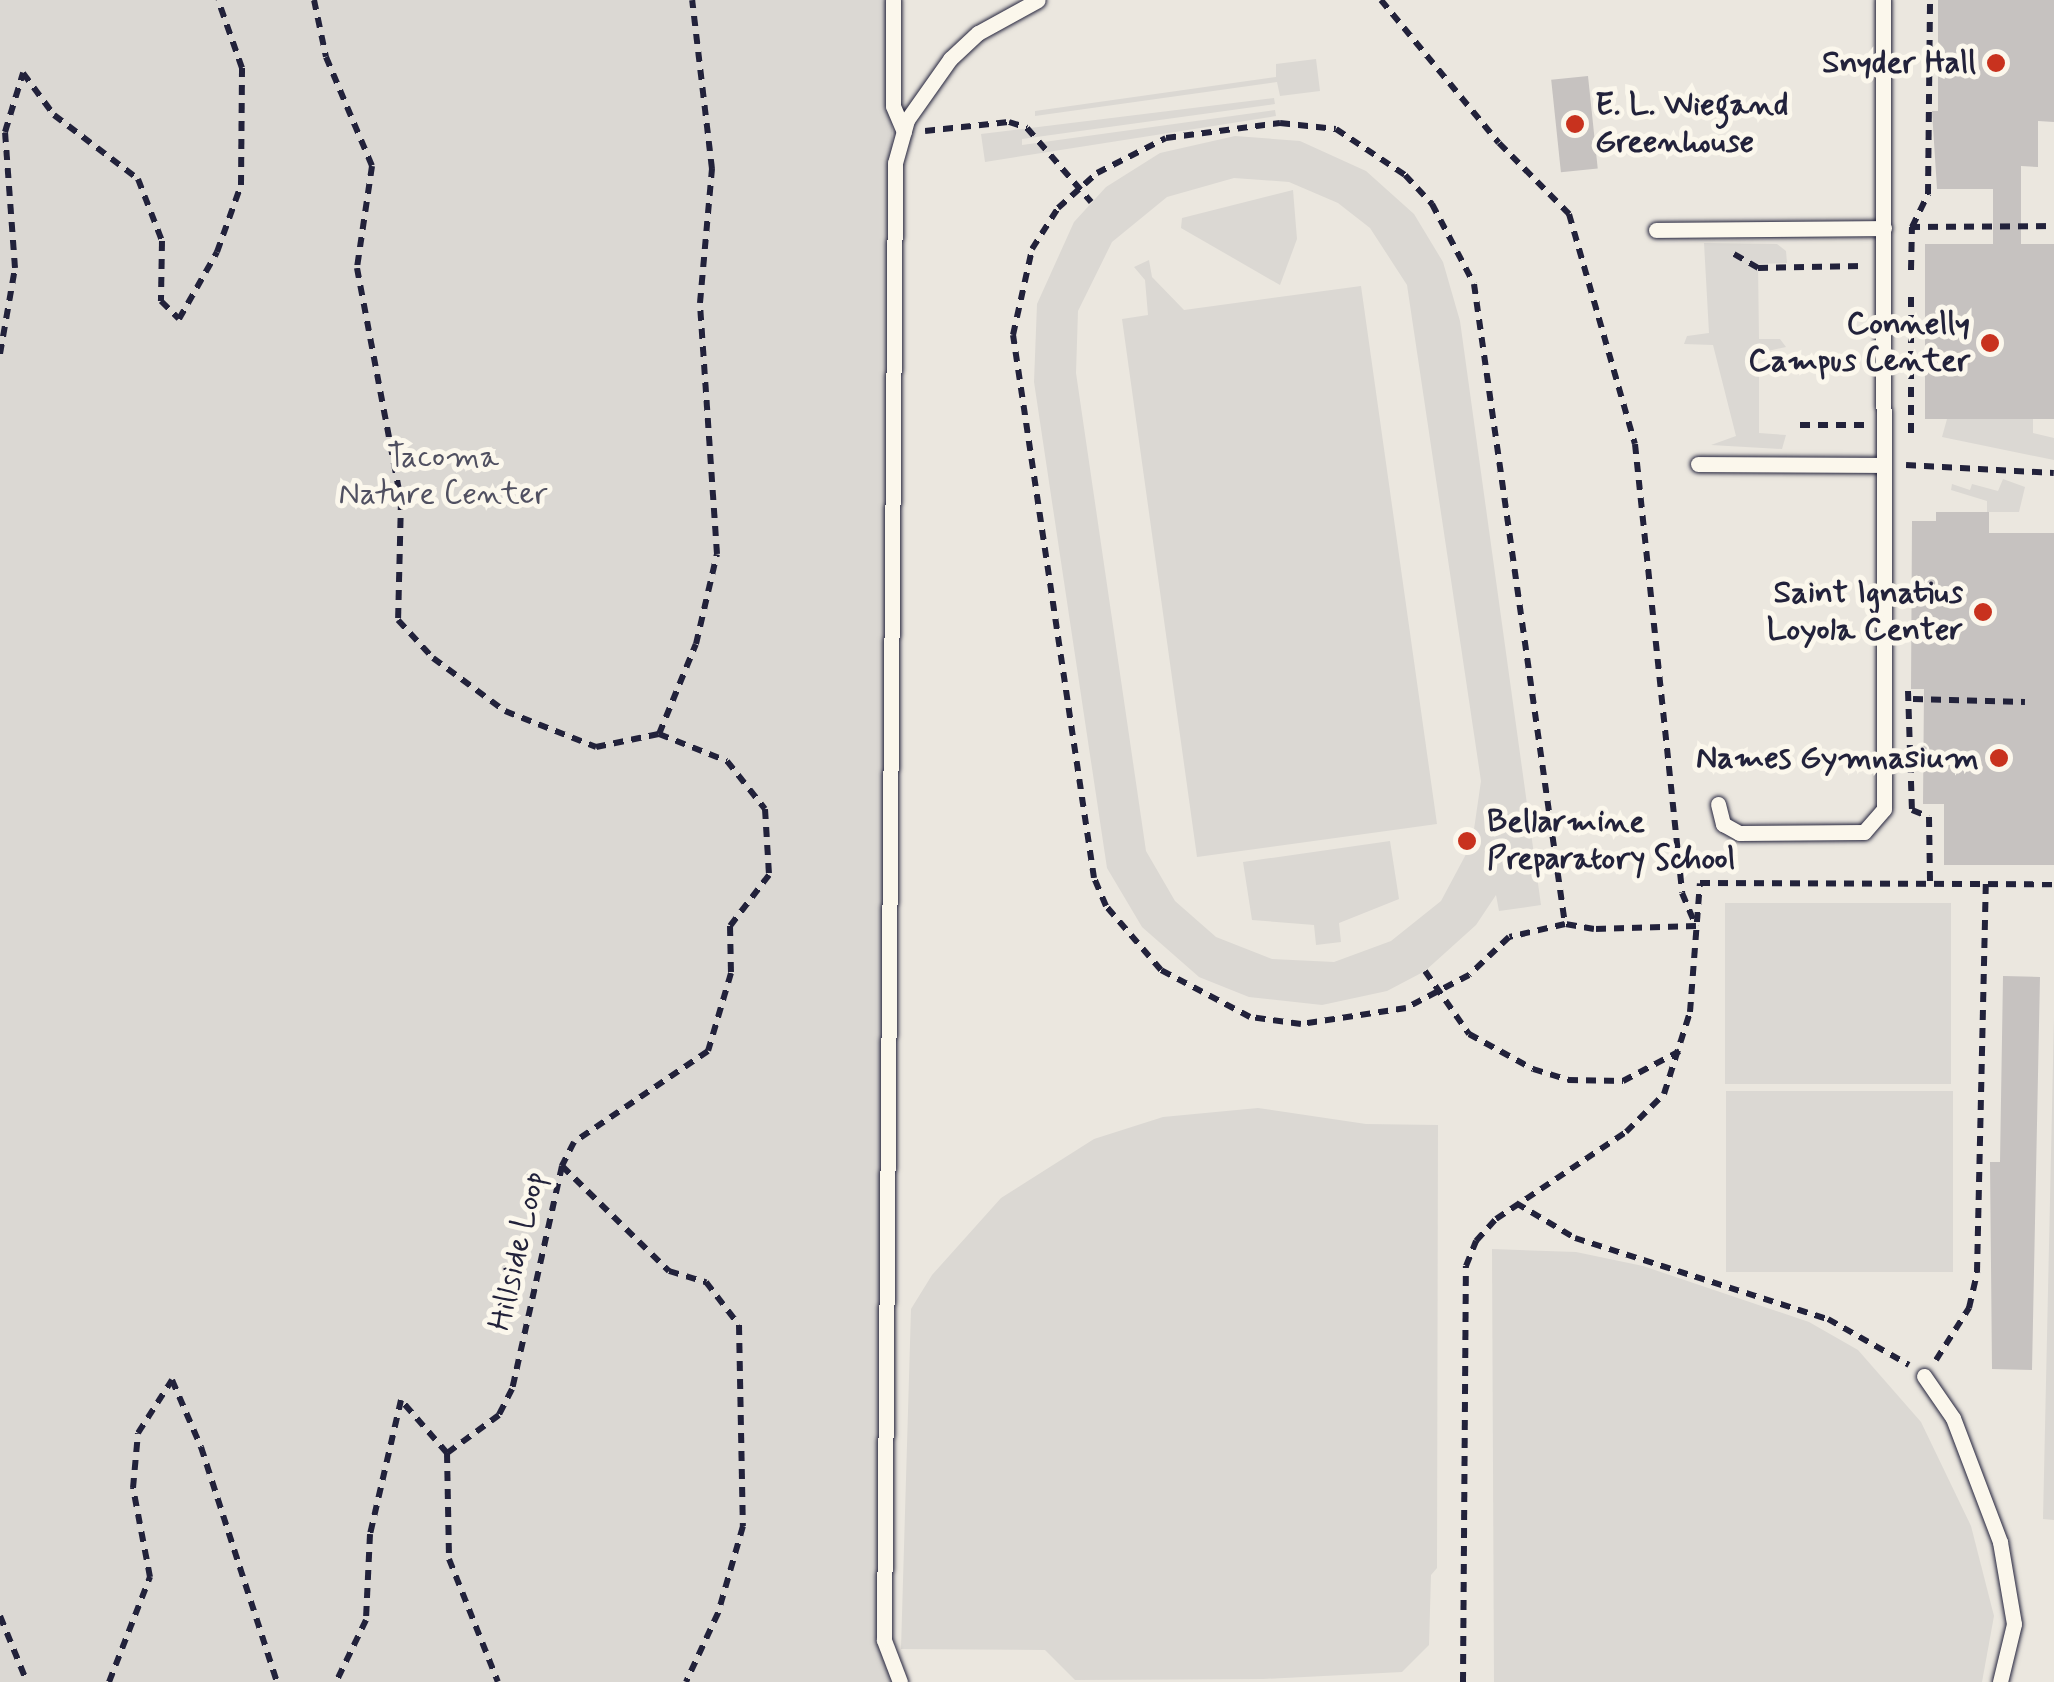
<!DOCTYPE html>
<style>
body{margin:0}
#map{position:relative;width:2054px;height:1682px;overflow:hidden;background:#fbf7ec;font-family:Mynerve,sans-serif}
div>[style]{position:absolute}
.built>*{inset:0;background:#ebe7df;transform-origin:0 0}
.green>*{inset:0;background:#dbd8d3;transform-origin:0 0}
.building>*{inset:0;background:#c6c2c0;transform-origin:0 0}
.path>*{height:6px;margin-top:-3px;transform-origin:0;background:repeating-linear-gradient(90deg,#22223b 0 10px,transparent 0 18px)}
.roads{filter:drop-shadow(0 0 2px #22223b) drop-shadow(0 0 2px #22223b)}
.service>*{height:15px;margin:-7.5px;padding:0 7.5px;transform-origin:7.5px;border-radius:7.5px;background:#fbf7ec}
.dots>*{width:28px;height:28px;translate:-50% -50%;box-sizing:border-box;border:5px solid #fbf7ec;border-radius:50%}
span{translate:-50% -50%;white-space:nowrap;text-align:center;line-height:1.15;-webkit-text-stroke:10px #fbf7ec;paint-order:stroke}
.poi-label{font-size:32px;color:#22223b;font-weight:700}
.right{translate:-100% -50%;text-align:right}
.left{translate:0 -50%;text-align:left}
.park-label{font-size:32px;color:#505061}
.street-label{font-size:32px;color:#22223b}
</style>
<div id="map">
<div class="built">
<i style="left:892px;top:0;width:1162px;height:1682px"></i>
</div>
<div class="green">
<i style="left:0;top:0;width:892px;height:1682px"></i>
<i style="clip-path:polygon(1316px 59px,1320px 91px,1280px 96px,1277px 82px,1035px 116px,1035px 111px,1276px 77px,1276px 64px)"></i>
<i style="clip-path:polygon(1274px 98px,1275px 104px,1022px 139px,1022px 145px,1275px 110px,1276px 116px,985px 162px,981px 134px)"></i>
<i style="clip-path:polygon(evenodd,1235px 136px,1300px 141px,1366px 171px,1414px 214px,1443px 262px,1460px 321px,1541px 905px,1499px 911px,1496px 895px,1476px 925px,1425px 971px,1387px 991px,1322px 1005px,1249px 997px,1199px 977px,1142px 927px,1107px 868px,1034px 382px,1037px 304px,1074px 222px,1106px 187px,1160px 153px,1235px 136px,1234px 178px,1289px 182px,1338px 203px,1370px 228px,1407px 285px,1481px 781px,1472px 843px,1441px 901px,1391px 941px,1334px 962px,1272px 959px,1216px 937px,1175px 901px,1146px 851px,1076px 373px,1078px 311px,1112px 242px,1167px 197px,1234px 178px)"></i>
<i style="clip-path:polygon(1293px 190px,1297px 239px,1280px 285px,1181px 228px,1182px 218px)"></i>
<i style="clip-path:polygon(1704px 243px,1777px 244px,1786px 251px,1787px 263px,1758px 264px,1759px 339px,1780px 339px,1786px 347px,1759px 353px,1759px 433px,1786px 435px,1782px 449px,1711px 445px,1736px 436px,1713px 345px,1684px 344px,1687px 336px,1709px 333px)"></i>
<i style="clip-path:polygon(1149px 260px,1152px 277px,1184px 310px,1361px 286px,1437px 824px,1197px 857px,1122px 319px,1148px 315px,1145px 280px,1134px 267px)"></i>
<i style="clip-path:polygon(1947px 419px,2033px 419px,2033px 433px,2054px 438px,2054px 460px,1942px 437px)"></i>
<i style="clip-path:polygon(2003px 479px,2025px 487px,2019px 512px,1987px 512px,1987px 501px,1951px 490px,1952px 484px,1970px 490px,1972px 484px,1998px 491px)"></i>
<i style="clip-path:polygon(1390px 841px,1399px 899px,1339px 923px,1341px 942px,1316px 945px,1314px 925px,1252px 920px,1243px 862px)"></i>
<i style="left:1725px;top:903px;width:226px;height:181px"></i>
<i style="clip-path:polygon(2054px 1017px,2054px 1520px,2043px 1519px)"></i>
<i style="left:1726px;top:1091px;width:227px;height:181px"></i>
<i style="clip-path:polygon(1258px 1108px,1366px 1124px,1438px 1125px,1437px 1568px,1431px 1575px,1429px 1645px,1402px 1672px,1263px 1679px,1075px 1680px,1045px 1650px,901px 1649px,911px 1309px,932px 1275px,1001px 1198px,1094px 1139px,1163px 1117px)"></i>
<i style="clip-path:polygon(1492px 1249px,1576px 1252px,1643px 1266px,1809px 1322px,1858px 1350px,1921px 1422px,1971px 1526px,1994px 1616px,1982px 1682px,1494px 1682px)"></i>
</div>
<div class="building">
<i style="clip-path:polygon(1938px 0,2054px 0,2054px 122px,2038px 121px,2038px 167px,2021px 166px,2021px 244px,2054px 244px,2054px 419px,1925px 419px,1925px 244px,1993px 244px,1993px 189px,1937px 189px,1932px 111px,1938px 111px)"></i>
<i style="left:1588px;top:76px;width:93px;height:37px;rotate:84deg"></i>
<i style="clip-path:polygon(1936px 512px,1989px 512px,1989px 533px,2054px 533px,2054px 865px,1944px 865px,1944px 804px,1923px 804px,1924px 689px,1911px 689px,1912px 521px,1936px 521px)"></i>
<i style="clip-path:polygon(2003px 976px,2040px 977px,2032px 1370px,1992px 1369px,1990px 1162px,2000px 1162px)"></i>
</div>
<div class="path">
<i style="left:314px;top:0;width:58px;rotate:78.1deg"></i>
<i style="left:326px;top:57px;width:118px;rotate:67.1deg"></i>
<i style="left:372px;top:166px;width:103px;rotate:98.4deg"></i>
<i style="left:357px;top:268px;width:236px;rotate:79.3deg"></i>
<i style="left:401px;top:500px;width:120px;rotate:91.4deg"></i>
<i style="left:398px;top:620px;width:52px;rotate:47.4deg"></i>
<i style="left:433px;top:658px;width:89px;rotate:36.4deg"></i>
<i style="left:505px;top:711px;width:98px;rotate:21.6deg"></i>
<i style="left:596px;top:747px;width:64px;rotate:-11.7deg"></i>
<i style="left:659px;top:734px;width:73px;rotate:21.7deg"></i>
<i style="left:727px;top:761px;width:61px;rotate:51.6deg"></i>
<i style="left:765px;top:809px;width:66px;rotate:86.5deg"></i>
<i style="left:769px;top:875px;width:64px;rotate:127.4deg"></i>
<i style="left:730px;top:926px;width:47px;rotate:88.8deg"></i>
<i style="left:731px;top:973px;width:81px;rotate:106.4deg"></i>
<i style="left:708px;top:1051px;width:162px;rotate:145.8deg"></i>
<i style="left:574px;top:1142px;width:27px;rotate:117deg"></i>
<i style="left:562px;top:1166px;width:229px;rotate:102.6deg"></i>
<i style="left:512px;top:1389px;width:29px;rotate:117deg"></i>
<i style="left:499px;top:1415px;width:64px;rotate:143.8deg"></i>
<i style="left:447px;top:1453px;width:70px;rotate:-131deg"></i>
<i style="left:401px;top:1400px;width:138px;rotate:103deg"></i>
<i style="left:370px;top:1534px;width:86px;rotate:92.7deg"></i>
<i style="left:366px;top:1620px;width:69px;rotate:115.8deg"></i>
<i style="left:1381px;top:0;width:185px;rotate:50.5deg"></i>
<i style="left:1499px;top:143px;width:100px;rotate:45.4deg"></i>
<i style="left:1569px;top:214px;width:239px;rotate:74deg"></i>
<i style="left:1635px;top:444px;width:451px;rotate:84deg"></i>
<i style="left:1682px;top:893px;width:36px;rotate:67deg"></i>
<i style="left:1696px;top:926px;width:102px;rotate:178.3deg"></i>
<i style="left:1594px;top:929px;width:29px;rotate:-170deg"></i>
<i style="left:1280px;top:123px;width:56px;rotate:6.1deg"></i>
<i style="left:1336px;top:129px;width:83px;rotate:33.7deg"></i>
<i style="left:1405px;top:175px;width:40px;rotate:47deg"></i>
<i style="left:1432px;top:204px;width:90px;rotate:62.3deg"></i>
<i style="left:1474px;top:284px;width:646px;rotate:81.91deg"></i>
<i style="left:1565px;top:924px;width:57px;rotate:166.9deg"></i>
<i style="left:1509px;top:937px;width:55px;rotate:136.5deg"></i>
<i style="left:1469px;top:975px;width:71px;rotate:152.4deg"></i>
<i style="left:1406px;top:1008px;width:106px;rotate:171.3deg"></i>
<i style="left:1301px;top:1024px;width:51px;rotate:-172.2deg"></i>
<i style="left:1250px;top:1017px;width:101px;rotate:-152.2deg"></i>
<i style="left:1161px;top:970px;width:84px;rotate:-130.7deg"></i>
<i style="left:1106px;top:906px;width:30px;rotate:-113deg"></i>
<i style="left:1094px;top:878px;width:549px;rotate:-98.48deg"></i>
<i style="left:1013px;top:335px;width:88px;rotate:-77.5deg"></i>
<i style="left:1032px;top:249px;width:49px;rotate:-57.6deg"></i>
<i style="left:1058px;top:208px;width:52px;rotate:-41.9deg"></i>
<i style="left:1097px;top:173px;width:77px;rotate:-26.9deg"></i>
<i style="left:1166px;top:138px;width:115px;rotate:-7.5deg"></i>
<i style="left:925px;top:131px;width:84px;rotate:-6.1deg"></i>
<i style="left:1009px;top:122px;width:19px;rotate:18deg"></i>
<i style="left:1027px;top:128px;width:98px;rotate:49.1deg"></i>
<i style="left:1910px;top:227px;width:144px;rotate:-0.4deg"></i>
<i style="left:1734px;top:254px;width:28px;rotate:30deg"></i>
<i style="left:1758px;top:268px;width:105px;rotate:-1.1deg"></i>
<i style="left:1911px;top:270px;width:43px;rotate:-88.7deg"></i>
<i style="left:1912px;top:227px;width:37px;rotate:-64deg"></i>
<i style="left:1928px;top:194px;width:194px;rotate:-89.4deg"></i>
<i style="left:1911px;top:297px;width:138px;rotate:90deg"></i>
<i style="left:0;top:354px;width:87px;rotate:-80.1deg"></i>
<i style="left:15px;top:268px;width:136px;rotate:-94.2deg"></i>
<i style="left:5px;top:132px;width:62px;rotate:-73deg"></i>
<i style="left:23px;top:73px;width:52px;rotate:53.6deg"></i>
<i style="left:54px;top:115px;width:106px;rotate:37.3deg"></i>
<i style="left:138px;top:179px;width:66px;rotate:68.8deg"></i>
<i style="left:162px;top:241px;width:60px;rotate:91deg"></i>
<i style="left:161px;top:301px;width:25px;rotate:45deg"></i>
<i style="left:179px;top:319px;width:77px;rotate:-60.4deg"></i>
<i style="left:217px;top:252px;width:71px;rotate:-70.3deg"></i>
<i style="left:241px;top:185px;width:117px;rotate:-89.5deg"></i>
<i style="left:242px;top:68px;width:72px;rotate:-109.4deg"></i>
<i style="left:1800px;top:425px;width:64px"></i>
<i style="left:1906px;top:465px;width:148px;rotate:3.1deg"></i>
<i style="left:1908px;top:691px;width:119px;rotate:88.1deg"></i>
<i style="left:1912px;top:810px;width:18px;rotate:22deg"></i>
<i style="left:1929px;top:817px;width:66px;rotate:89.1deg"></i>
<i style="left:1913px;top:699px;width:112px;rotate:1.5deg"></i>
<i style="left:659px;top:734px;width:97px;rotate:-67.7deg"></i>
<i style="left:696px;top:644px;width:92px;rotate:-76.9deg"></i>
<i style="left:717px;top:554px;width:252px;rotate:-93.9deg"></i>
<i style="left:700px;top:303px;width:135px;rotate:-84.9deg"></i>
<i style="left:712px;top:169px;width:170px;rotate:-96.7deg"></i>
<i style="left:1425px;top:971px;width:77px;rotate:55.1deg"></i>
<i style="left:1469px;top:1034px;width:73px;rotate:28.7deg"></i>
<i style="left:1533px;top:1069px;width:37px;rotate:17deg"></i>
<i style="left:1568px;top:1080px;width:55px;rotate:1deg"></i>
<i style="left:1623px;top:1081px;width:64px;rotate:-27.8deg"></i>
<i style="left:562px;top:1166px;width:150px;rotate:44.5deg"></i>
<i style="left:669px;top:1271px;width:39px;rotate:17deg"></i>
<i style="left:706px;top:1282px;width:54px;rotate:52.5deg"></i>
<i style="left:739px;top:1325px;width:201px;rotate:88.9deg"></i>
<i style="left:743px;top:1526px;width:91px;rotate:106deg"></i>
<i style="left:718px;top:1613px;width:76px;rotate:114.9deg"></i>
<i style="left:1516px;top:1203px;width:69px;rotate:30.7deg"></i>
<i style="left:1575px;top:1238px;width:266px;rotate:17.8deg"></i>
<i style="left:1828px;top:1319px;width:93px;rotate:29.6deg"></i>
<i style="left:1936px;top:1360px;width:62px;rotate:-57.6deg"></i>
<i style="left:1969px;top:1308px;width:37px;rotate:-77deg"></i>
<i style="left:1977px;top:1272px;width:389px;rotate:-88.7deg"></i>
<i style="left:447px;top:1453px;width:106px;rotate:88.9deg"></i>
<i style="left:449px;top:1559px;width:132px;rotate:68.3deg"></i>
<i style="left:0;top:1616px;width:71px;rotate:67.8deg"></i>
<i style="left:109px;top:1682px;width:113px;rotate:-68.7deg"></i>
<i style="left:150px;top:1577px;width:91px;rotate:-100.8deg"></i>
<i style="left:133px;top:1488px;width:55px;rotate:-84.8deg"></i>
<i style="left:138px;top:1433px;width:63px;rotate:-57.3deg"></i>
<i style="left:172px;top:1380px;width:73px;rotate:66.6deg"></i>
<i style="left:201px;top:1447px;width:247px;rotate:72.1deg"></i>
<i style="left:1463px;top:1682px;width:416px;rotate:-89.6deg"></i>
<i style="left:1466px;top:1266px;width:27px;rotate:-68deg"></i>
<i style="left:1476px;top:1241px;width:30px;rotate:-48deg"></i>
<i style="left:1496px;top:1219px;width:156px;rotate:-33.8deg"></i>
<i style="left:1626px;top:1132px;width:54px;rotate:-45deg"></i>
<i style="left:1664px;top:1094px;width:86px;rotate:-72.4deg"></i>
<i style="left:1690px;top:1012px;width:129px;rotate:-85.6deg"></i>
<i style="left:1700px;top:883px;width:354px;rotate:0.2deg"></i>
</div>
<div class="roads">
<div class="service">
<i style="left:893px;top:0;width:106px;rotate:90deg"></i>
<i style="left:893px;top:106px;width:28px;rotate:67deg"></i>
<i style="left:1656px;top:230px;width:228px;rotate:-0.5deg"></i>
<i style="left:1698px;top:464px;width:186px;rotate:0.3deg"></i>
<i style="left:1718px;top:804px;width:21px;rotate:76deg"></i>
<i style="left:1723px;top:824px;width:18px;rotate:29deg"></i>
<i style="left:1739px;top:833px;width:125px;rotate:-0.5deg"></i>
<i style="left:1864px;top:832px;width:30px;rotate:-49deg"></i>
<i style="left:1884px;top:809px;width:809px;rotate:-90.07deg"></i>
<i style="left:1924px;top:1376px;width:51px;rotate:55.4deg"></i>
<i style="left:1953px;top:1418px;width:133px;rotate:69.2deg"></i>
<i style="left:2000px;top:1542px;width:83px;rotate:80.3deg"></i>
<i style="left:2014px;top:1624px;width:60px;rotate:103.6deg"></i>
<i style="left:900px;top:1682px;width:45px;rotate:-110.9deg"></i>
<i style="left:884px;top:1640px;width:1477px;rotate:-89.57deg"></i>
<i style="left:895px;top:163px;width:45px;rotate:-74.4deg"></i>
<i style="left:907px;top:120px;width:75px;rotate:-54.8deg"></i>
<i style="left:950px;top:59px;width:38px;rotate:-43deg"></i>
<i style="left:978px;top:33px;width:68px;rotate:-28.8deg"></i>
</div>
</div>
<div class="dots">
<i style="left:1996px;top:63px;background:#c8321e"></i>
<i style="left:1575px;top:124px;background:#c8321e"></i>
<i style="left:1990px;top:343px;background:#c8321e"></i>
<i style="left:1983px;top:612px;background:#c8321e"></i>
<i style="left:1999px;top:758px;background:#c8321e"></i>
<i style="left:1467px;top:841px;background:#c8321e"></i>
</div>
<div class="poi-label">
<span class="right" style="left:1976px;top:63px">Snyder Hall</span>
<span class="left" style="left:1595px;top:124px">E. L. Wiegand<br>Greenhouse</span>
<span class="right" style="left:1970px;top:343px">Connelly<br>Campus Center</span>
<span class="right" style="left:1963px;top:612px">Saint Ignatius<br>Loyola Center</span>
<span class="right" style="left:1979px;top:758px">Names Gymnasium</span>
<span class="left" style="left:1487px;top:841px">Bellarmine<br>Preparatory School</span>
</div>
<div class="park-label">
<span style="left:443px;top:476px">Tacoma<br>Nature Center</span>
</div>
<div class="street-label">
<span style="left:518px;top:1251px;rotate:-77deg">Hillside Loop</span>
</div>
</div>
